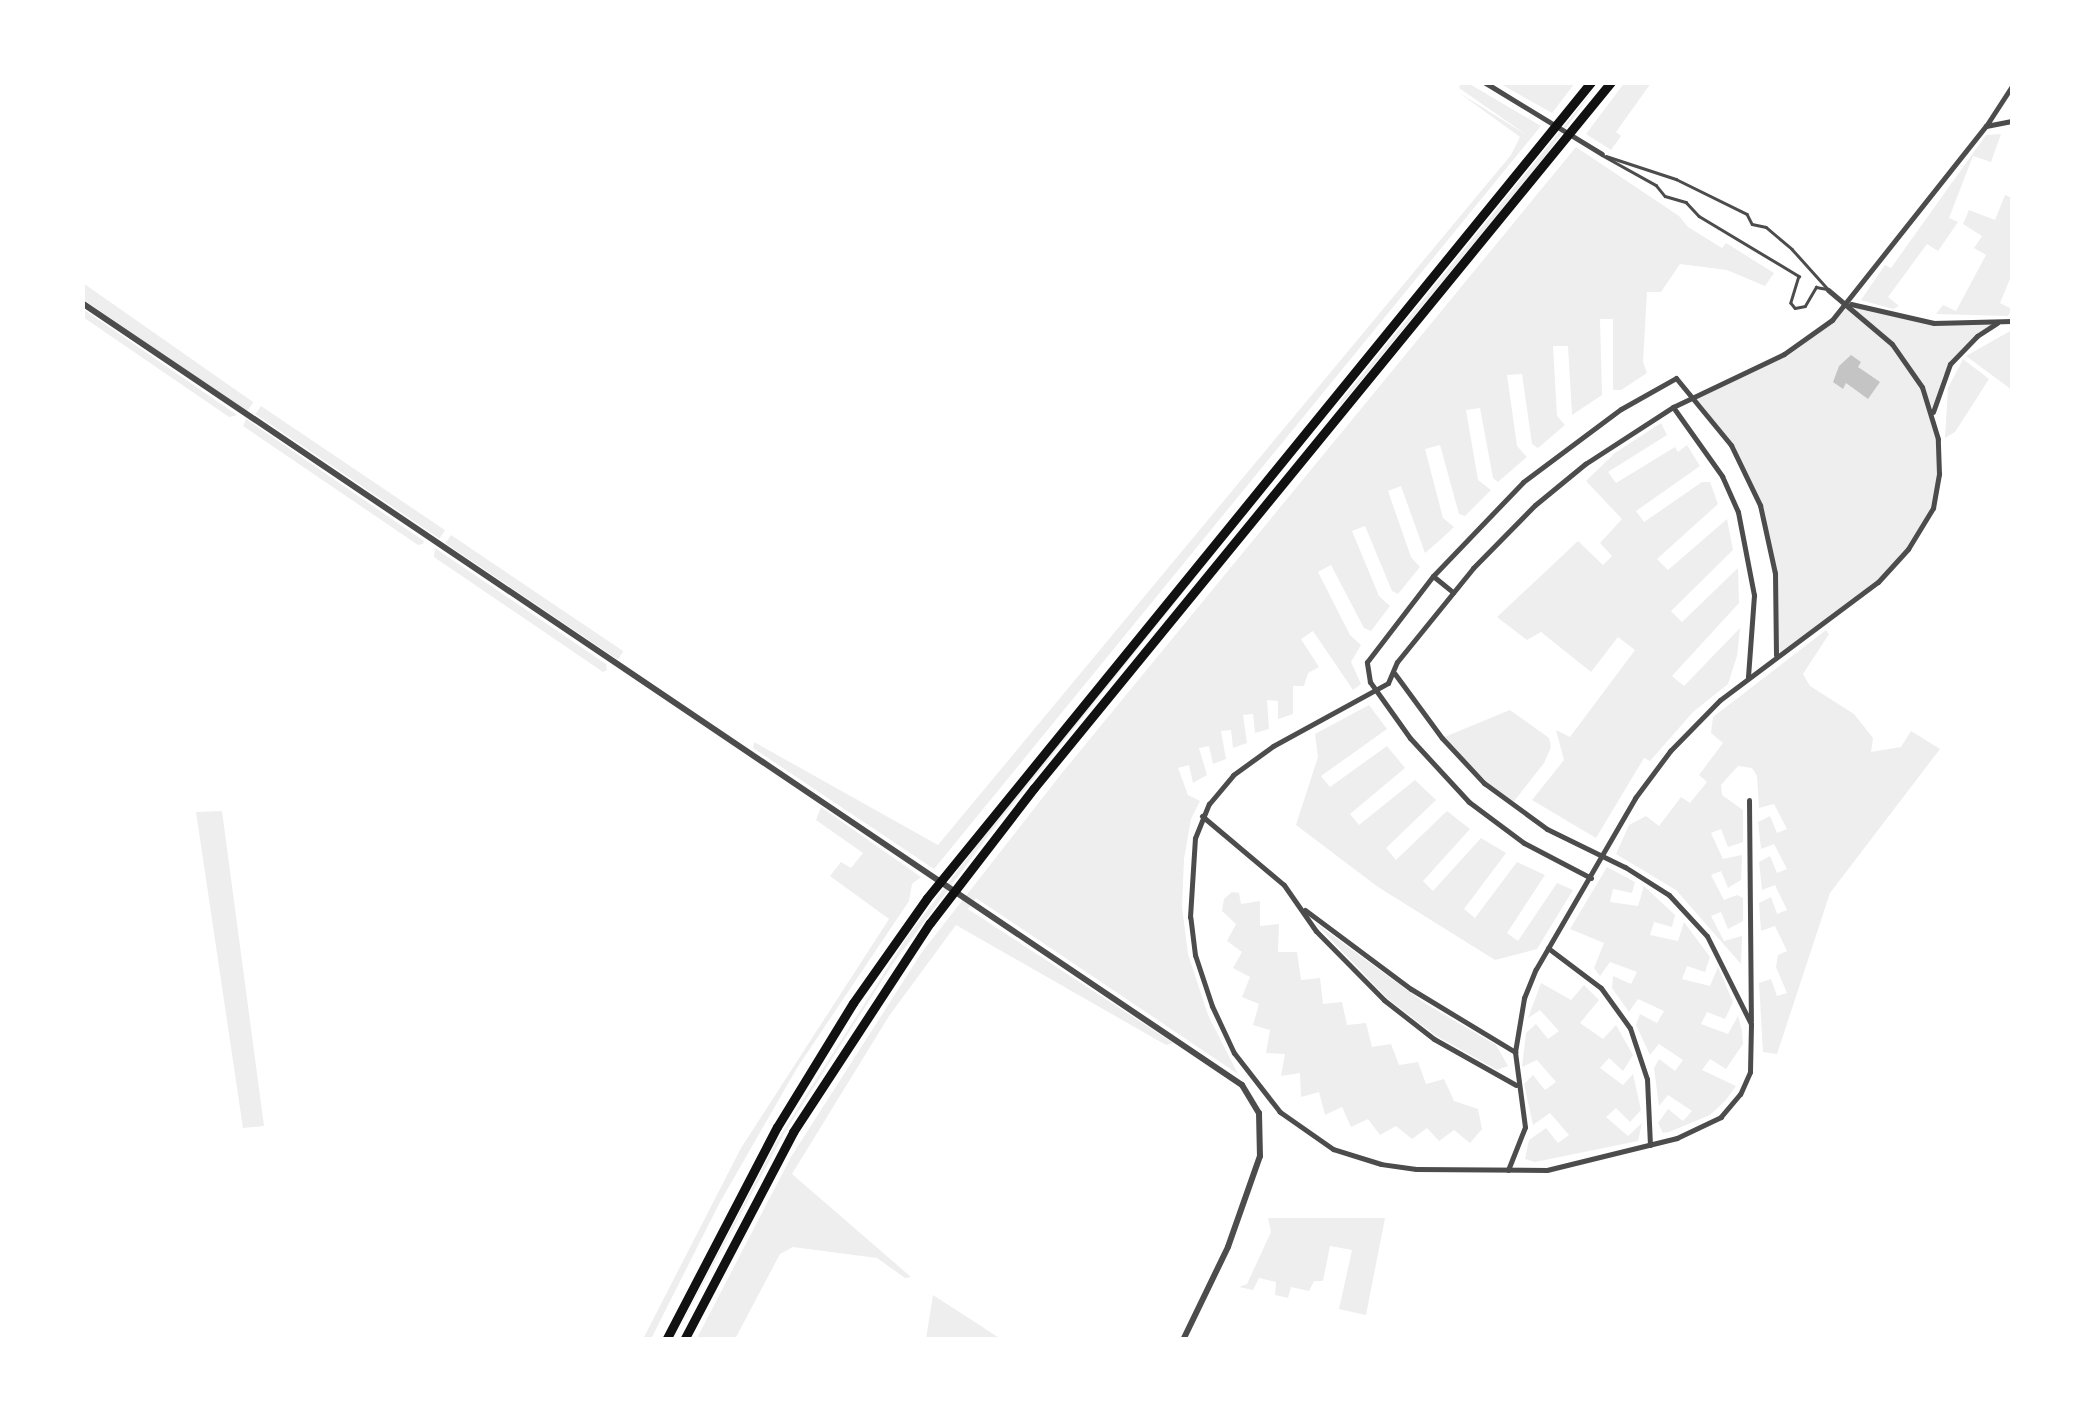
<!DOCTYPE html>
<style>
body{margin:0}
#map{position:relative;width:2095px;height:1422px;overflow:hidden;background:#fff;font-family:Figtree,sans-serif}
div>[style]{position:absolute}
.green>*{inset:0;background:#eee;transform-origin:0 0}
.building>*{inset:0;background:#c4c4c4}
.service>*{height:2.5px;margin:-1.25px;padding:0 1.25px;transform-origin:1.25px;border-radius:1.25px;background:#4c4c4c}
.minor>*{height:5px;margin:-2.5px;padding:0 2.5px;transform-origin:2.5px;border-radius:2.5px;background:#4c4c4c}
.tertiary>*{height:6px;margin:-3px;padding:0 3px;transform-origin:3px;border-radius:3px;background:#4c4c4c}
.motorway>*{height:9px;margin:-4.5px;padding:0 4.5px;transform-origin:4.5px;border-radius:4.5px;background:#111}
span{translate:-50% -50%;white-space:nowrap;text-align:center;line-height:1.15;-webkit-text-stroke:8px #fff;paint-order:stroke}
.frame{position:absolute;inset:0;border:85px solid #fff;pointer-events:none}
</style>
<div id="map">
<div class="green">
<i style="clip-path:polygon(1625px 82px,1651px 83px,1616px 132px,1621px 136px,1611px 150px,1586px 134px)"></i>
<i style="clip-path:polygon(1461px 83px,1468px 83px,1541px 126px,934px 869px,753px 748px,754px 742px,938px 845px,1511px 155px,1520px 137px,1458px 92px,1528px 136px,1459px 88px)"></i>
<i style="clip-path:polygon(1499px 83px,1575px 83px,1552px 113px)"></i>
<i style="clip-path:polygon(1599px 83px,1543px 159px,1341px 405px,1339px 403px)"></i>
<i style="clip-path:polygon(2001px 134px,1991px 162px,1973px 156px,1949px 218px,1958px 222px,1938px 251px,1927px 244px,1888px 297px,1899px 306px,1893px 309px,1861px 300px,1885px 265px,1891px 268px,1986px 135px)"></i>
<i style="clip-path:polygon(1576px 147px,1679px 216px,1688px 227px,1722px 248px,1726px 243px,1774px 273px,1765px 286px,1727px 270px,1680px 264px,1661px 292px,1647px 292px,1643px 362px,1647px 373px,1621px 390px,1613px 390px,1613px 319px,1600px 319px,1602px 395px,1572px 415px,1568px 346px,1553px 346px,1557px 416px,1565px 425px,1538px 448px,1532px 444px,1522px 374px,1507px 375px,1517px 446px,1527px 457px,1498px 482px,1493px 478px,1480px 408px,1466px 410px,1478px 480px,1491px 490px,1465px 516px,1459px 514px,1440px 445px,1425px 449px,1443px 518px,1454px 527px,1439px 541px,1425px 553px,1401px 486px,1388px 491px,1411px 557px,1420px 567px,1398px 594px,1392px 591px,1365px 526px,1352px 531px,1379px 596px,1390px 606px,1371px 631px,1364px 628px,1331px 565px,1318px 572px,1350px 635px,1361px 645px,1351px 662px,1361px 684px,1353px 690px,1313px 631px,1301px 639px,1319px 667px,1308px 673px,1304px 686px,1293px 686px,1293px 714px,1278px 719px,1278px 701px,1267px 700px,1269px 729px,1255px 733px,1253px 714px,1243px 715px,1247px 743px,1233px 748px,1231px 730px,1221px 731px,1226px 759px,1213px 764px,1209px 746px,1199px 748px,1207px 775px,1193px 783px,1189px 765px,1178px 768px,1188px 795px,1200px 801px,1191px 819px,1184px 859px,1182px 907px,1188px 954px,1208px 1015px,1238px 1074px,976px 898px,968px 909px,1173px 1043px,1166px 1045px,956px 925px,889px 1016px,792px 1174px,911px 1277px,905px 1278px,877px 1258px,793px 1247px,780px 1254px,735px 1339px,696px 1340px,791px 1157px,922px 952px,1062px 773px)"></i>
<i style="clip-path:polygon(2005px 195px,2012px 198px,2012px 274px,2000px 303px,2012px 309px,2008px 316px,1936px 314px,1943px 305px,1956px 311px,1986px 255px,1974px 248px,1982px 236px,1963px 224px,1969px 210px,1995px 220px)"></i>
<i style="left:83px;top:283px;width:208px;height:13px;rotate:35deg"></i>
<i style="clip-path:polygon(1848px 303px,1911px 320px,1999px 322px,1977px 336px,1943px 376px,1933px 414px,1939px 474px,1927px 523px,1878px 582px,1776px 655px,1777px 604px,1765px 524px,1741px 462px,1694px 396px,1802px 344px)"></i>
<i style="clip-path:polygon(82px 309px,83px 309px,237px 415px,229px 417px,83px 317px)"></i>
<i style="clip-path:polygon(2012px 330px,2012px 390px,1966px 356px)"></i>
<i style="clip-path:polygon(1963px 359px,1989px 379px,1955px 432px,1945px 438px,1948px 388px)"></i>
<i style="left:261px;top:406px;width:222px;height:10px;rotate:34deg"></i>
<i style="clip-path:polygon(246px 419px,424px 541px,423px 544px,418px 545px,243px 426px)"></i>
<i style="clip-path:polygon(1661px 423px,1667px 435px,1608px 472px,1616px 483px,1675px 447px,1678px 452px,1687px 445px,1700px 466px,1636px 511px,1644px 522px,1702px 482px,1710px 482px,1718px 504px,1657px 559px,1668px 570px,1727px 519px,1733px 550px,1671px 611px,1682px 622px,1738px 568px,1739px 603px,1672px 676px,1684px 686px,1740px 628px,1737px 656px,1728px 684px,1693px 712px,1650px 761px,1644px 758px,1596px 838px,1532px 800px,1564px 760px,1556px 730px,1570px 737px,1635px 650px,1618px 637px,1591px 672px,1541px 632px,1527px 640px,1497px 617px,1578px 541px,1603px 565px,1612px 556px,1600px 543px,1622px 519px,1586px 481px,1615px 453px)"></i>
<i style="left:451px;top:535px;width:208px;height:10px;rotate:34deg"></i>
<i style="clip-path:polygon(435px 548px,606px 664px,607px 670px,603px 672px,434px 557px)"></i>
<i style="clip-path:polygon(1215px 553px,997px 824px,892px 965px,785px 1132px,673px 1340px,775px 1144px,907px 937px,1012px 799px)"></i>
<i style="clip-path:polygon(1826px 630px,1829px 634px,1803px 674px,1810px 686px,1854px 714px,1873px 738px,1871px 752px,1901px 747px,1911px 731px,1940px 749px,1830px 893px,1777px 1054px,1763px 1052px,1759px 983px,1771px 979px,1777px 996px,1787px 993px,1776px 967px,1778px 955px,1787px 951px,1775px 926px,1761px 931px,1759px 903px,1771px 897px,1777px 914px,1787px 910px,1775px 885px,1762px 890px,1759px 862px,1770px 856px,1777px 873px,1787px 869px,1774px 844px,1761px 849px,1758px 822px,1770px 816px,1777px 833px,1787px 829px,1774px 804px,1759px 808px,1757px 776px,1752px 768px,1738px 766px,1721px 785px,1722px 795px,1743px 810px,1743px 842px,1728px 847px,1721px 829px,1711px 833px,1723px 859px,1742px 855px,1741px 880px,1728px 888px,1721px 871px,1711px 875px,1724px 900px,1737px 895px,1743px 898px,1743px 921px,1728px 929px,1721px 912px,1711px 916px,1724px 941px,1742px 936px,1741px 964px,1676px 890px,1616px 854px,1629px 825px,1646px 816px,1659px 826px,1681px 797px,1690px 803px,1707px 782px,1699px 775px,1723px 743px,1711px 733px,1713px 717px)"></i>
<i style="clip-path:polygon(1369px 705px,1387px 729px,1321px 776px,1330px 787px,1387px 746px,1405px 768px,1350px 814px,1359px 825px,1415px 780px,1436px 800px,1386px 848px,1396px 860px,1447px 811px,1470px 829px,1423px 881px,1433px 891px,1481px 838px,1506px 853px,1464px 909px,1475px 918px,1517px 862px,1545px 875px,1507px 933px,1518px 941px,1557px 883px,1573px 890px,1537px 949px,1495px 960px,1378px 887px,1296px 825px,1318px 757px,1315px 734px)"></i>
<i style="clip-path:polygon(1510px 710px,1549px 738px,1551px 747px,1544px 763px,1511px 805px,1442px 738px)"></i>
<i style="clip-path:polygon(821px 807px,921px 877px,912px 884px,909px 901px,797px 1068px,719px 1204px,651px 1339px,643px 1339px,741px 1148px,889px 919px,830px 876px,841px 862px,851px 868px,863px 853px,816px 820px)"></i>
<i style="clip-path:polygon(222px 811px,264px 1126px,243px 1128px,196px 812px)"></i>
<i style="clip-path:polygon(1607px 867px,1635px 882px,1632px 893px,1613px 889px,1610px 902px,1638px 906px,1644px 886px,1675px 915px,1672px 927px,1654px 922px,1650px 935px,1678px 941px,1684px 922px,1710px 957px,1705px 972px,1687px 966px,1682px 979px,1710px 986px,1718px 967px,1733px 1002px,1725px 1019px,1707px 1012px,1701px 1024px,1728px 1034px,1738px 1016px,1742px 1031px,1743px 1044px,1726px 1069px,1710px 1059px,1702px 1070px,1736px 1086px,1725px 1101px,1710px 1115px,1669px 1132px,1663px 1133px,1658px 1123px,1668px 1109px,1683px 1121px,1692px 1111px,1668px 1095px,1659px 1106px,1654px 1068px,1659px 1059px,1675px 1071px,1683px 1060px,1659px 1044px,1650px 1055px,1636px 1025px,1640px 1014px,1657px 1023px,1664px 1011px,1638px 999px,1629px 1012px,1612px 988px,1613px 976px,1631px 984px,1637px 972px,1610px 962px,1600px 976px,1594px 968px,1604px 943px,1570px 929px)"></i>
<i style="clip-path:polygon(1232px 892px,1239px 893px,1241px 904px,1260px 901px,1260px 926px,1279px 924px,1278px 952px,1297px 952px,1301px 980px,1320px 978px,1323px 1004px,1342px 1002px,1347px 1025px,1366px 1023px,1372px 1047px,1391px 1044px,1399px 1065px,1418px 1062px,1426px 1084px,1444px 1079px,1454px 1101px,1478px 1109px,1482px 1129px,1470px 1143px,1454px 1130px,1439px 1141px,1427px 1128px,1412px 1139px,1396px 1126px,1380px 1135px,1368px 1119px,1351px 1127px,1342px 1107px,1325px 1115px,1319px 1092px,1301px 1097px,1300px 1073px,1281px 1076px,1285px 1054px,1266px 1053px,1270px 1030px,1253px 1025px,1259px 1004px,1242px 997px,1250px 977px,1233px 968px,1242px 952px,1227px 941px,1236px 924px,1222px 911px,1224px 899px)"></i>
<i style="clip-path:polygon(1314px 922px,1426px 1004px,1496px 1045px,1508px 1066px,1497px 1070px,1435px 1035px,1388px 999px)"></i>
<i style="clip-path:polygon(1541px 983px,1571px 1000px,1584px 985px,1599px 1000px,1580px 1023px,1603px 1039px,1616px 1025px,1633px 1055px,1623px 1071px,1609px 1058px,1600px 1068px,1623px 1085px,1633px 1074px,1641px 1110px,1630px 1122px,1616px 1108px,1606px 1117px,1628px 1136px,1642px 1123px,1638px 1141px,1535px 1162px,1525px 1159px,1529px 1140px,1546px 1128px,1558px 1143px,1569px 1135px,1550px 1113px,1533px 1125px,1524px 1084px,1533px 1075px,1545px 1090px,1556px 1082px,1537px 1060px,1522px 1067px,1526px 1033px,1536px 1024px,1548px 1039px,1559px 1031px,1540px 1010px,1528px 1018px)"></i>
<i style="clip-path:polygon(1268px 1218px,1385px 1218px,1366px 1315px,1339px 1309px,1352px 1250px,1330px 1246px,1323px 1281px,1314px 1281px,1309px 1291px,1291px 1287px,1288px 1298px,1275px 1295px,1276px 1282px,1259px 1278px,1253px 1290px,1239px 1287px,1247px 1284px,1271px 1232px)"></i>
<i style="clip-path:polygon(933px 1295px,1001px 1339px,926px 1339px)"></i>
</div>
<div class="building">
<i style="clip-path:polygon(1851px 355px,1861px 362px,1858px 367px,1880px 382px,1868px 399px,1846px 383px,1843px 389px,1833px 382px,1839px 366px)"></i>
</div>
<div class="service">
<i style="left:1602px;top:155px;width:62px;rotate:29.1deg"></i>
<i style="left:1656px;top:185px;width:14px;rotate:51deg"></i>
<i style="left:1665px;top:196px;width:22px;rotate:16deg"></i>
<i style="left:1686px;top:202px;width:19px;rotate:47deg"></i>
<i style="left:1699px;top:216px;width:117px;rotate:31deg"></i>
<i style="left:1799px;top:276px;width:28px;rotate:107deg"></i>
<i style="left:1791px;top:303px;width:6px;rotate:51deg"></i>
<i style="left:1795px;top:308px;width:10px;rotate:-11deg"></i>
<i style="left:1805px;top:306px;width:22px;rotate:-60deg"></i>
<i style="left:1816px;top:287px;width:11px;rotate:10deg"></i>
<i style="left:1606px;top:156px;width:74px;rotate:18.2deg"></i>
<i style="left:1676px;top:179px;width:79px;rotate:26.2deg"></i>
<i style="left:1747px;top:214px;width:11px;rotate:63deg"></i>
<i style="left:1752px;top:224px;width:14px;rotate:12deg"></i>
<i style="left:1766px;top:227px;width:34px;rotate:40deg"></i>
<i style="left:1792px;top:249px;width:54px;rotate:48deg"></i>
</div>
<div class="minor">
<i style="left:1484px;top:82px;width:138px;rotate:31.4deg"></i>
<i style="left:1986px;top:126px;width:26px;rotate:-11deg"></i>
<i style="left:1851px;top:304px;width:85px;rotate:12.9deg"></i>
<i style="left:1934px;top:323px;width:78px;rotate:-1.5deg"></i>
<i style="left:1673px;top:407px;width:85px;rotate:54.6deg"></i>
<i style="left:1722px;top:476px;width:39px;rotate:66deg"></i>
<i style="left:1738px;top:512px;width:85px;rotate:79.1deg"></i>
<i style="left:1754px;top:595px;width:82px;rotate:94.2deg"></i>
<i style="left:1933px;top:412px;width:51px;rotate:-70.5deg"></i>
<i style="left:1950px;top:364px;width:39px;rotate:-46deg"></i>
<i style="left:1977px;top:336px;width:24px;rotate:-33deg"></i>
<i style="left:1433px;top:576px;width:26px;rotate:39deg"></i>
<i style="left:1395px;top:674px;width:79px;rotate:53.7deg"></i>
<i style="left:1442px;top:738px;width:62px;rotate:47deg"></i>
<i style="left:1484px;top:783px;width:78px;rotate:36.1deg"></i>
<i style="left:1547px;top:829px;width:87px;rotate:26deg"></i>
<i style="left:1625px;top:867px;width:52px;rotate:32.5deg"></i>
<i style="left:1669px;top:895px;width:56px;rotate:47.2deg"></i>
<i style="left:1707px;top:936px;width:98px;rotate:63.4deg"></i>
<i style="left:1751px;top:1024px;width:48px;rotate:91.2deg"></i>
<i style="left:1750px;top:1072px;width:24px;rotate:114deg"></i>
<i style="left:1740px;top:1094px;width:30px;rotate:130deg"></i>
<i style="left:1721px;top:1117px;width:49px;rotate:154.5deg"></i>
<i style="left:1677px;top:1138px;width:134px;rotate:166.2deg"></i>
<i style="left:1547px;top:1170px;width:131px;rotate:-179.6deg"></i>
<i style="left:1416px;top:1169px;width:35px;rotate:-172deg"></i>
<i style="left:1381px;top:1164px;width:50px;rotate:-162.6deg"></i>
<i style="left:1333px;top:1149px;width:65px;rotate:-145.1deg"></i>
<i style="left:1280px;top:1112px;width:75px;rotate:-127.9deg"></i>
<i style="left:1234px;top:1053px;width:52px;rotate:-115.1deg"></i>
<i style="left:1212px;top:1006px;width:54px;rotate:-108.4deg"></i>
<i style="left:1195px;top:955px;width:38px;rotate:-97deg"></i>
<i style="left:1190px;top:917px;width:79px;rotate:-86.4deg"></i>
<i style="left:1195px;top:838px;width:37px;rotate:-68deg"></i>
<i style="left:1209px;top:804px;width:38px;rotate:-50deg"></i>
<i style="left:1233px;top:775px;width:49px;rotate:-35.9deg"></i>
<i style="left:1273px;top:746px;width:131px;rotate:-28.7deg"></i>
<i style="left:1388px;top:683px;width:23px;rotate:-67deg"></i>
<i style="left:1397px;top:662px;width:121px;rotate:-51deg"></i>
<i style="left:1473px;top:568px;width:88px;rotate:-45.5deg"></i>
<i style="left:1535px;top:505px;width:65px;rotate:-39.4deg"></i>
<i style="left:1585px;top:464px;width:105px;rotate:-32.9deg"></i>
<i style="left:1673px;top:407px;width:123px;rotate:-25.5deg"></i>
<i style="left:1784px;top:354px;width:59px;rotate:-35.3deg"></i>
<i style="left:1832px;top:320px;width:248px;rotate:-51.6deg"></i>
<i style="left:1986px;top:126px;width:48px;rotate:-57deg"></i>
<i style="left:1749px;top:800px;width:221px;rotate:89.5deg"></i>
<i style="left:1202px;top:816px;width:107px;rotate:40.1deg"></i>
<i style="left:1284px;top:885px;width:56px;rotate:55.2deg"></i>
<i style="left:1316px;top:931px;width:97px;rotate:45.4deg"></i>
<i style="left:1384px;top:1000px;width:63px;rotate:38deg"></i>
<i style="left:1434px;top:1039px;width:94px;rotate:29.3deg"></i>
<i style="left:1591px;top:878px;width:76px;rotate:-152.4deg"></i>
<i style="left:1524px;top:843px;width:69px;rotate:-143.3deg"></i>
<i style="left:1469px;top:802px;width:87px;rotate:-132.7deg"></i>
<i style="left:1410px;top:738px;width:69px;rotate:-125.5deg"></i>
<i style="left:1370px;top:682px;width:20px;rotate:-99deg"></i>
<i style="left:1367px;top:662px;width:108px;rotate:-52.5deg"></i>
<i style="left:1433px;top:576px;width:130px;rotate:-46.2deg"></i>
<i style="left:1523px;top:482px;width:122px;rotate:-36.7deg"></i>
<i style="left:1621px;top:409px;width:63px;rotate:-29.4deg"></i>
<i style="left:1676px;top:378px;width:87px;rotate:50.6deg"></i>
<i style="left:1731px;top:445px;width:67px;rotate:64.2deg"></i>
<i style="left:1760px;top:505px;width:70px;rotate:77.6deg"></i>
<i style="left:1775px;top:573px;width:82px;rotate:89.3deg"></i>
<i style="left:1305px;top:910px;width:132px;rotate:36.7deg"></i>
<i style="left:1411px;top:989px;width:122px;rotate:31.2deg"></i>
<i style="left:1548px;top:948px;width:66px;rotate:37deg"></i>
<i style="left:1601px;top:988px;width:49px;rotate:54.1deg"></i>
<i style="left:1630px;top:1028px;width:54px;rotate:71.6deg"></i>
<i style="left:1647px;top:1079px;width:66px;rotate:87.4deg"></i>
<i style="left:1508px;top:1170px;width:46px;rotate:-68.4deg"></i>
<i style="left:1525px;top:1127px;width:76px;rotate:-97.6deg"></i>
<i style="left:1515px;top:1052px;width:55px;rotate:-80.5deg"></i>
<i style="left:1524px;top:998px;width:31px;rotate:-68deg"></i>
<i style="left:1536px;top:969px;width:198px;rotate:-59.9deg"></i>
<i style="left:1635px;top:798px;width:59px;rotate:-53.3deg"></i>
<i style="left:1670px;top:751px;width:71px;rotate:-45.6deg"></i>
<i style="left:1720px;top:700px;width:197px;rotate:-36.8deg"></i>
<i style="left:1878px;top:582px;width:45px;rotate:-47.7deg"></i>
<i style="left:1908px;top:549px;width:48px;rotate:-58.6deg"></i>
<i style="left:1933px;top:508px;width:35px;rotate:-80deg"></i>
<i style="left:1939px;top:474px;width:35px;rotate:-92deg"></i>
<i style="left:1938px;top:439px;width:54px;rotate:-107.1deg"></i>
<i style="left:1922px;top:387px;width:52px;rotate:-124.9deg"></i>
<i style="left:1892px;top:344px;width:84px;rotate:-139.8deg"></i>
</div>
<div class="tertiary">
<i style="left:82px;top:303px;width:1399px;rotate:33.99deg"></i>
<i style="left:1242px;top:1085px;width:33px;rotate:59deg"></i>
<i style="left:1259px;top:1113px;width:43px;rotate:88.7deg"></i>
<i style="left:1260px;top:1156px;width:96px;rotate:109.4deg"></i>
<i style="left:1228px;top:1247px;width:103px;rotate:115.8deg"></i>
</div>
<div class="motorway">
<i style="left:666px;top:1340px;width:240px;rotate:-62.5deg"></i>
<i style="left:777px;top:1127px;width:145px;rotate:-58.5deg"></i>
<i style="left:853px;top:1003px;width:128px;rotate:-54.8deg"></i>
<i style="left:927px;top:898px;width:1052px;rotate:-50.86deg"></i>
<i style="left:684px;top:1340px;width:235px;rotate:-62.3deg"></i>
<i style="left:793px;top:1132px;width:250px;rotate:-56.8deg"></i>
<i style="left:930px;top:923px;width:170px;rotate:-52.4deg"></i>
<i style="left:1034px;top:788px;width:912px;rotate:-50.74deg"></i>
</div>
<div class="frame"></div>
</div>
